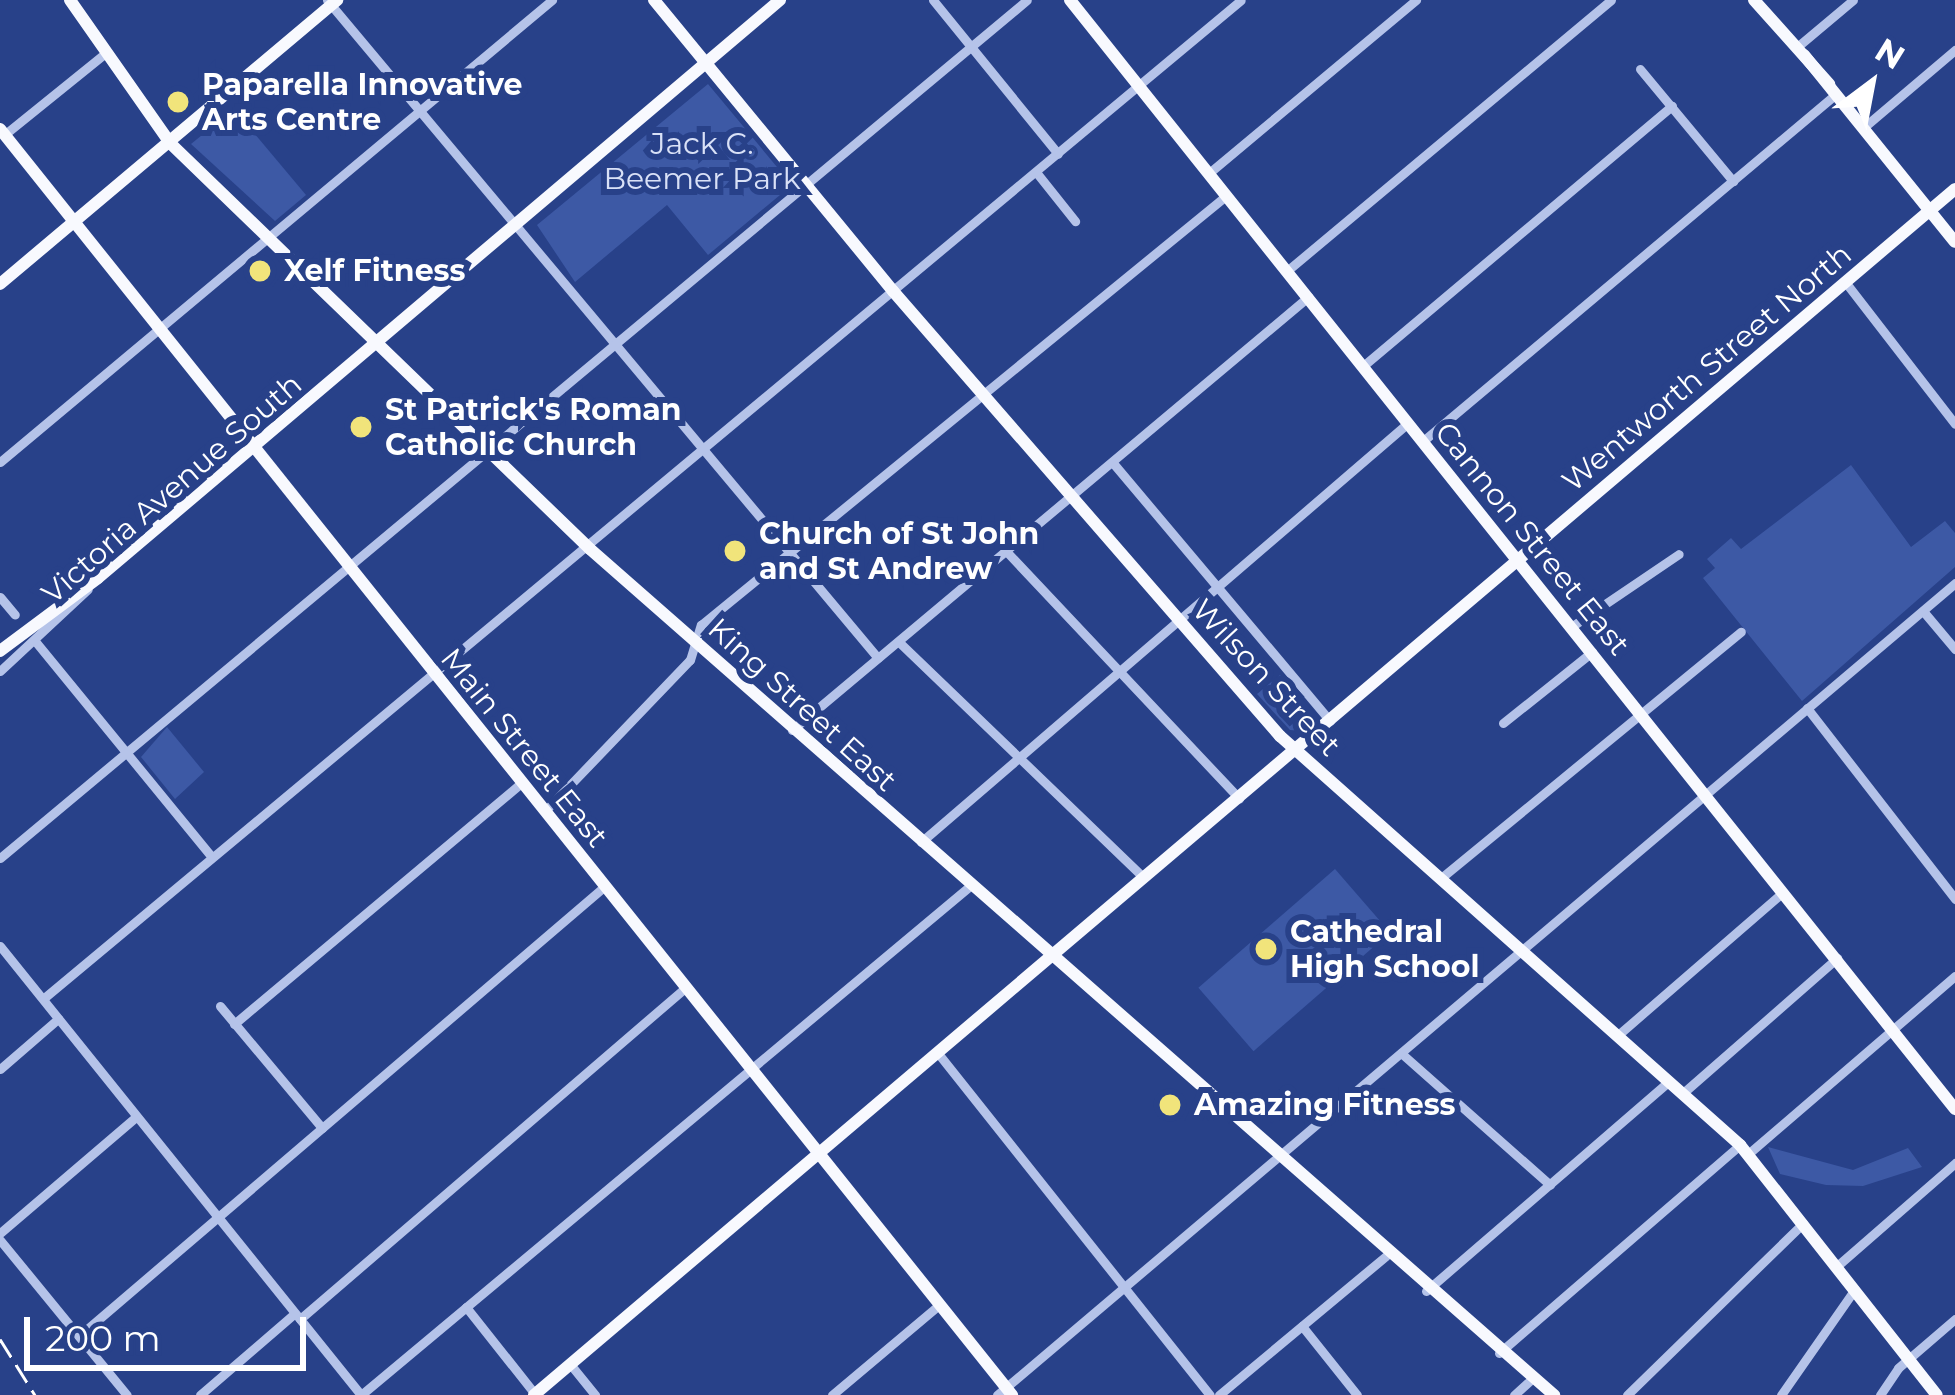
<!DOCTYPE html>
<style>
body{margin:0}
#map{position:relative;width:1955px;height:1395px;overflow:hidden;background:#284189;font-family:Montserrat,sans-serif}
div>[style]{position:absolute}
.green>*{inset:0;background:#3d59a5;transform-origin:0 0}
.minor>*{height:9px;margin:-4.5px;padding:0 4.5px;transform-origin:4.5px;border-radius:4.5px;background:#b5c3e9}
.major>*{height:12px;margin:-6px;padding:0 6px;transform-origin:6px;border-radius:6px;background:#f8f9fe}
.rail>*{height:3px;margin-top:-1.5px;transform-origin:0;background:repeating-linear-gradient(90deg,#fff 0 21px,transparent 0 30px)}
.dots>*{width:33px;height:33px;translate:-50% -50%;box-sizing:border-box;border:6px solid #284189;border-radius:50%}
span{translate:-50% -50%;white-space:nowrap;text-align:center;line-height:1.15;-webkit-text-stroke:12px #284189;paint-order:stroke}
.poi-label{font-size:30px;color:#fff;font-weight:700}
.left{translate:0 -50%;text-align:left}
.park-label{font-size:30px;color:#d9e1f7}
.street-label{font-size:30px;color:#fff}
.north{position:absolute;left:1811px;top:24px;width:120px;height:120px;-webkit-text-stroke:9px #284189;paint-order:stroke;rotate:32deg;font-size:33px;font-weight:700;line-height:48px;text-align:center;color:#fff}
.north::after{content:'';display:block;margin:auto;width:42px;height:54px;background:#fff;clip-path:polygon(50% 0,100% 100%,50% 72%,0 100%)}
.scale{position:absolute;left:24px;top:1317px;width:282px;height:54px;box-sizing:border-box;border:6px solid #fff;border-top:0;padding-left:15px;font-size:36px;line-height:42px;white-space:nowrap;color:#fff;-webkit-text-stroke:9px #284189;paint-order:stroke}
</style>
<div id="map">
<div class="green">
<i style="clip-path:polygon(708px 84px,792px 185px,708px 255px,667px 205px,575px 282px,537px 225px)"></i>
<i style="clip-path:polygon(234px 109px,306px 195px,275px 221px,191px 144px)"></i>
<i style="clip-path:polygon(1851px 465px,1911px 547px,1945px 521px,1955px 533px,1955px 567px,1802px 701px,1703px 578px,1715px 568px,1707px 559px,1731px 538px,1741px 549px)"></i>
<i style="clip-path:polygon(1280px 675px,1313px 714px,1301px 731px,1290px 730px,1257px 694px)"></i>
<i style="clip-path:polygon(167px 727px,204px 772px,175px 799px,141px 757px)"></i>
<i style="left:1335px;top:869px;width:84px;height:181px;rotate:49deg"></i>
<i style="clip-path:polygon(1768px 1147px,1853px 1170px,1908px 1148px,1922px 1167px,1863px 1186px,1826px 1185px,1780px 1174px)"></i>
</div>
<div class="minor">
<i style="left:327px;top:0;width:858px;rotate:50.06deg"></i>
<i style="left:933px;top:0;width:198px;rotate:50.9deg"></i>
<i style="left:1797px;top:47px;width:73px;rotate:-40deg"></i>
<i style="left:1640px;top:69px;width:146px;rotate:50.3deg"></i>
<i style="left:1863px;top:128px;width:121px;rotate:-40.3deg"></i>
<i style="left:4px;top:135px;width:132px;rotate:-38.9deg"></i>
<i style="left:1036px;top:172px;width:63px;rotate:51.5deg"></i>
<i style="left:1209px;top:173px;width:270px;rotate:-39.9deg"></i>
<i style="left:1288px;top:270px;width:421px;rotate:-39.9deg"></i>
<i style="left:1846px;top:283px;width:178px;rotate:52.3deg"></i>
<i style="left:1363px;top:366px;width:404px;rotate:-40.1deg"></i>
<i style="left:1423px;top:441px;width:539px;rotate:-40.04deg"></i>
<i style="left:0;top:462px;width:720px;rotate:-39.93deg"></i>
<i style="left:1113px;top:463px;width:337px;rotate:49.9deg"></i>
<i style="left:1006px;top:551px;width:340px;rotate:46.7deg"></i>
<i style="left:0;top:597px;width:23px;rotate:50deg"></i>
<i style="left:1923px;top:611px;width:50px;rotate:49.9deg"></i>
<i style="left:1571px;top:627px;width:130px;rotate:-34.1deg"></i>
<i style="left:35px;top:641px;width:279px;rotate:50.7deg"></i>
<i style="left:901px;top:644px;width:337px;rotate:43.9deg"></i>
<i style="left:0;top:671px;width:120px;rotate:-43deg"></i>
<i style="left:1807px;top:708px;width:242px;rotate:52.2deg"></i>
<i style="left:1503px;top:723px;width:114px;rotate:-38.6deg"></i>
<i style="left:792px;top:730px;width:674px;rotate:-40deg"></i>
<i style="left:545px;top:811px;width:209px;rotate:-46.2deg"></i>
<i style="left:690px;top:660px;width:37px;rotate:-73deg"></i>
<i style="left:701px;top:625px;width:679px;rotate:-39.27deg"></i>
<i style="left:921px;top:842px;width:642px;rotate:-40.71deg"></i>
<i style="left:0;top:858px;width:1338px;rotate:-39.88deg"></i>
<i style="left:1441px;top:878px;width:388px;rotate:-39.4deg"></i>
<i style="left:0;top:946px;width:576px;rotate:51.2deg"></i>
<i style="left:44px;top:998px;width:1558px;rotate:-39.82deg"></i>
<i style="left:220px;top:1006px;width:159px;rotate:50.1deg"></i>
<i style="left:234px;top:1024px;width:376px;rotate:-40deg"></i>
<i style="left:1618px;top:1035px;width:218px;rotate:-40.9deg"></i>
<i style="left:937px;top:1052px;width:438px;rotate:51.5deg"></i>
<i style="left:1401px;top:1053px;width:199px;rotate:41.5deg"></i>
<i style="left:0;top:1069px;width:77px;rotate:-40.8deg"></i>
<i style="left:1683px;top:1093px;width:205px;rotate:-41.2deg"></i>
<i style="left:1748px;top:1154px;width:273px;rotate:-40.7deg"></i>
<i style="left:0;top:1233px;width:179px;rotate:-40.5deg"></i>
<i style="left:0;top:1240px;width:200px;rotate:50.7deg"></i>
<i style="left:1837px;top:1266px;width:157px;rotate:-41.1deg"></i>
<i style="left:1426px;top:1291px;width:321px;rotate:-40.8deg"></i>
<i style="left:466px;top:1307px;width:111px;rotate:51.6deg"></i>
<i style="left:300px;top:1319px;width:508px;rotate:-40.69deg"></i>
<i style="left:1302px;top:1326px;width:88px;rotate:51.4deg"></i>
<i style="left:79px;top:1336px;width:692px;rotate:-40.55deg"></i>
<i style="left:1499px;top:1353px;width:318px;rotate:-40.8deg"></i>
<i style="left:570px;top:1364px;width:40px;rotate:51deg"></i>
<i style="left:200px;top:1395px;width:125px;rotate:-40.8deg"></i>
<i style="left:361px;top:1395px;width:794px;rotate:-39.89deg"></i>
<i style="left:832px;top:1395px;width:140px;rotate:-40.1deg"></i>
<i style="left:997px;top:1395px;width:1256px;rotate:-40.28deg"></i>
<i style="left:1219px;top:1395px;width:217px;rotate:-39.8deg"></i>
<i style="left:1514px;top:1395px;width:24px;rotate:-42deg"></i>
<i style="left:1627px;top:1395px;width:246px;rotate:-44.3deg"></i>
<i style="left:1781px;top:1395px;width:129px;rotate:-55.1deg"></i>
<i style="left:1880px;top:1395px;width:32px;rotate:-56deg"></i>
<i style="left:1898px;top:1368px;width:75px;rotate:-40.7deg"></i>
</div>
<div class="major">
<i style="left:70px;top:0;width:174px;rotate:55deg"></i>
<i style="left:170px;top:143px;width:584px;rotate:44.03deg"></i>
<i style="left:590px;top:549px;width:1283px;rotate:41.27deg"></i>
<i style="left:654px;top:0;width:377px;rotate:50.6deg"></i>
<i style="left:893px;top:291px;width:590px;rotate:48.99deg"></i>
<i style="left:1280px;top:736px;width:616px;rotate:41.64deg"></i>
<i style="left:1740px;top:1145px;width:318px;rotate:51.8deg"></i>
<i style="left:1070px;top:0;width:1419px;rotate:51.41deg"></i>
<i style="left:1754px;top:0;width:113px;rotate:48.2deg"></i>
<i style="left:1804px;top:55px;width:240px;rotate:51.1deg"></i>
<i style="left:0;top:129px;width:1621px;rotate:51.36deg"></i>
<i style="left:0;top:284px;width:441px;rotate:-40.1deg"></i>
<i style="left:0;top:651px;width:122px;rotate:-36.7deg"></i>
<i style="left:98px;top:578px;width:894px;rotate:-40.28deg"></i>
<i style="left:534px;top:1395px;width:1864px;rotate:-40.32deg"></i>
</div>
<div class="rail">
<i style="left:0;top:1339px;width:66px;rotate:58deg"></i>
</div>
<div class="dots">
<i style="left:178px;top:102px;background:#f1e47b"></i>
<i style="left:260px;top:271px;background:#f1e47b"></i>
<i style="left:361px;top:427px;background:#f1e47b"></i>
<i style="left:735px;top:551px;background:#f1e47b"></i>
<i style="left:1266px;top:949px;background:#f1e47b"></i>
<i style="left:1170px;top:1105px;background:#f1e47b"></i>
</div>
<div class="poi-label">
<span class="left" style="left:202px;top:102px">Paparella Innovative<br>Arts Centre</span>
<span class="left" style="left:284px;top:271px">Xelf Fitness</span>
<span class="left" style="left:385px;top:427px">St Patrick's Roman<br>Catholic Church</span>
<span class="left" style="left:759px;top:551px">Church of St John<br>and St Andrew</span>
<span class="left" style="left:1290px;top:949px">Cathedral<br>High School</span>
<span class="left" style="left:1194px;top:1105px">Amazing Fitness</span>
</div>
<div class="park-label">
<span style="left:702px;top:161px">Jack C.<br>Beemer Park</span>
</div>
<div class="street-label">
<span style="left:1707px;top:368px;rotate:-40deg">Wentworth Street North</span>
<span style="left:172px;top:489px;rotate:-41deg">Victoria Avenue South</span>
<span style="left:1532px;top:539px;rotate:51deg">Cannon Street East</span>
<span style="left:1266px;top:678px;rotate:47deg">Wilson Street</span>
<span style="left:802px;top:705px;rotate:42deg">King Street East</span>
<span style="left:524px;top:748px;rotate:51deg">Main Street East</span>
</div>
<div class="north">N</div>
<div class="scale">200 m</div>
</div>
